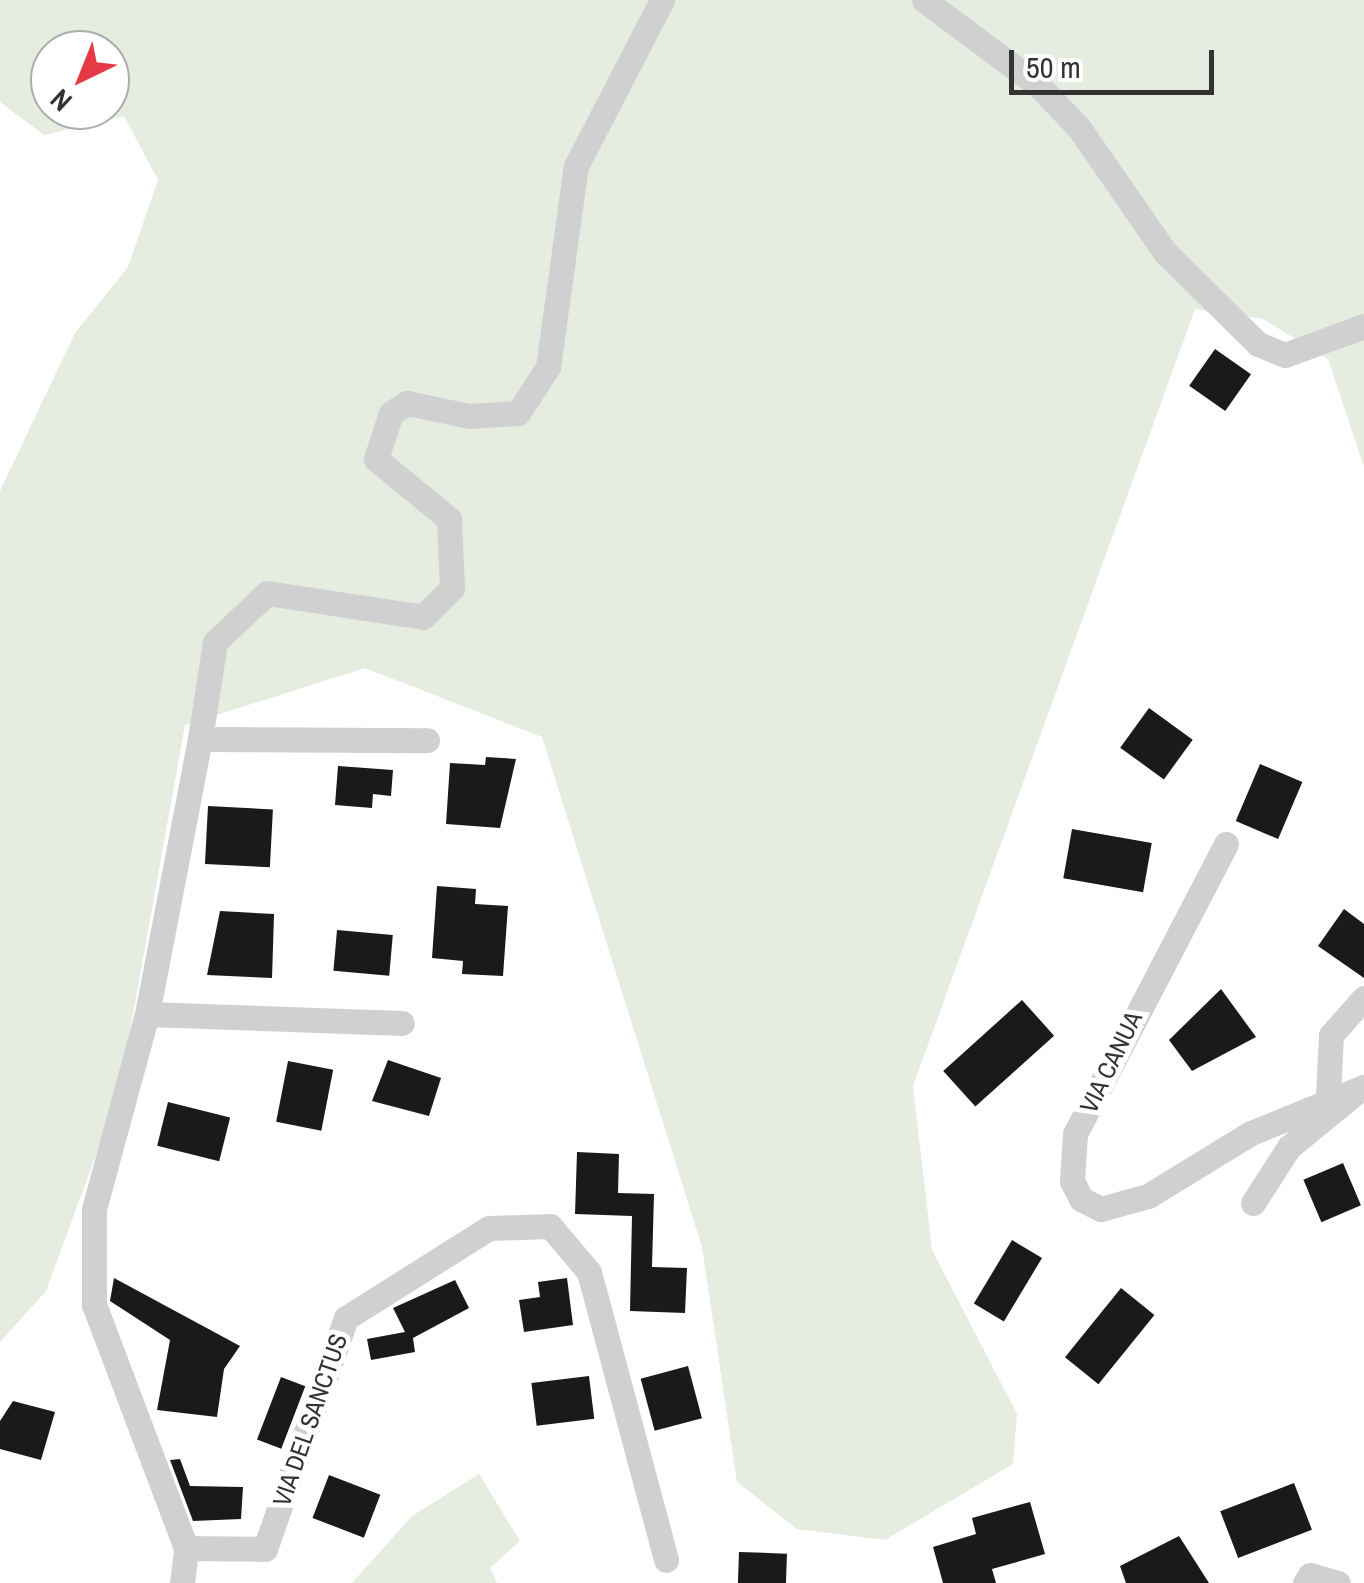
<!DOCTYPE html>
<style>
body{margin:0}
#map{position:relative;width:1364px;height:1583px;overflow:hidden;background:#fff;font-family:"Archivo Narrow",sans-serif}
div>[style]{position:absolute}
.green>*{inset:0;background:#e6ecdf}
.building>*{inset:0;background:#1a1a1a;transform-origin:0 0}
.minor>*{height:25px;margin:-12.5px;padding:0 12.5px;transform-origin:12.5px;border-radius:12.5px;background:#d0d0d0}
span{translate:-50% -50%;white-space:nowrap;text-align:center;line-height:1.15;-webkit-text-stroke:10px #fff;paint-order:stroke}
.street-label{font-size:25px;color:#333}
.north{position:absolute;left:30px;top:30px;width:100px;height:100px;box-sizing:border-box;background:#fff;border:2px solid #adadad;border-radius:50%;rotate:223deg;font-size:28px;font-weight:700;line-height:40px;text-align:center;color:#333}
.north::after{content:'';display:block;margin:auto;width:35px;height:45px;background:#e63946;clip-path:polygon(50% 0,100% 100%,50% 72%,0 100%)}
.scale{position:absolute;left:1009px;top:50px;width:205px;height:45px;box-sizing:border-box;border:5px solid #333;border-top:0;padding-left:12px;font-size:30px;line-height:35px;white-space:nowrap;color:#333;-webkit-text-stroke:8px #fff;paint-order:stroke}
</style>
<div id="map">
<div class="green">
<i style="clip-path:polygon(evenodd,0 0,1364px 0,1364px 467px,1328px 359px,1263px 319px,1195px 309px,913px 1086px,932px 1250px,1017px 1414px,1013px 1464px,885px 1540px,797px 1529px,737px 1482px,702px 1247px,542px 737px,365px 668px,185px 725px,119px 1092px,46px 1291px,0 1342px,0 491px,75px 333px,128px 267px,158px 180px,124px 116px,44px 135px,0 102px,0 0,50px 50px,110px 50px,110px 110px,50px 110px,50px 50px)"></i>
<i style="clip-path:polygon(479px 1474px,520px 1541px,490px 1568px,497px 1583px,352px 1583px,412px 1516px)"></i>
</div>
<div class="building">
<i style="left:1215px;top:349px;width:44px;height:45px;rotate:35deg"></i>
<i style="left:1149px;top:708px;width:54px;height:49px;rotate:36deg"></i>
<i style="clip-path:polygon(486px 757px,516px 759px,500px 828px,446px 824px,450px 763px,485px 765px)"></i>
<i style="left:1260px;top:764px;width:46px;height:62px;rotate:23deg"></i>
<i style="clip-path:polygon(338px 766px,393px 770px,391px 796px,373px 794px,372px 808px,335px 805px)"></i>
<i style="left:208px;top:806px;width:65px;height:58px;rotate:3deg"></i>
<i style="left:1072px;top:829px;width:81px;height:50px;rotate:10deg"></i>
<i style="clip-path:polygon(437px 886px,476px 889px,475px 904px,508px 906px,503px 976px,462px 974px,463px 961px,432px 958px)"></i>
<i style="clip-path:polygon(1344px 909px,1364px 924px,1364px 978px,1318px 946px)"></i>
<i style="clip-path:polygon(220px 911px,274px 914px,272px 978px,207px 975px)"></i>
<i style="left:337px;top:930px;width:56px;height:41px;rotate:5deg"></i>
<i style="clip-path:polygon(1221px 989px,1256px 1037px,1192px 1071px,1169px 1040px)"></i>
<i style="left:1022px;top:1000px;width:48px;height:106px;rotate:48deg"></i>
<i style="clip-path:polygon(388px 1060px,441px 1078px,429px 1116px,372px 1101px)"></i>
<i style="left:288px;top:1061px;width:46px;height:62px;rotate:11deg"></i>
<i style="left:168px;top:1102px;width:64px;height:45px;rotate:14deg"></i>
<i style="clip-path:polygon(577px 1152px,619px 1154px,618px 1193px,654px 1194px,652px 1267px,687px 1268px,685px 1313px,630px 1311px,632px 1216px,575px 1214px)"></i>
<i style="left:1343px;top:1163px;width:46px;height:43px;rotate:67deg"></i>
<i style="left:1012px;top:1240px;width:35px;height:74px;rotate:31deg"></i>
<i style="clip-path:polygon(114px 1278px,240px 1346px,224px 1369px,217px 1417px,157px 1410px,170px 1340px,110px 1301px)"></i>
<i style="clip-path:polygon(567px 1278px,573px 1325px,524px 1332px,519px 1300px,540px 1297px,538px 1282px)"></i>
<i style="clip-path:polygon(455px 1280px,469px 1308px,413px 1338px,415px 1352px,371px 1360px,367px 1339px,405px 1332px,393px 1308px)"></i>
<i style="left:1121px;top:1288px;width:43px;height:89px;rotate:39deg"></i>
<i style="left:688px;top:1366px;width:54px;height:49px;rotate:75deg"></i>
<i style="left:589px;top:1376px;width:43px;height:58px;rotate:83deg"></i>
<i style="left:281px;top:1377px;width:26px;height:67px;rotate:21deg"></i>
<i style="clip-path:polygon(13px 1401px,55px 1412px,41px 1460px,0 1449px,0 1421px)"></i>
<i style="clip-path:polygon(180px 1459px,190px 1486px,243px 1487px,241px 1519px,193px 1521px,170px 1460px)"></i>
<i style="left:329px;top:1475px;width:55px;height:46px;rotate:21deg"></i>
<i style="left:1294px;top:1483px;width:50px;height:79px;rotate:69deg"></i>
<i style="clip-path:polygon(1030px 1502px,1045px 1554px,992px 1569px,996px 1583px,943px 1583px,933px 1547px,976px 1534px,972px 1518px)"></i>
<i style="clip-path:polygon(1179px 1536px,1209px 1583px,1126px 1583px,1120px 1566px)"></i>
<i style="left:739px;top:1552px;width:48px;height:31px;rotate:2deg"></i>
</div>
<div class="minor">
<i style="left:924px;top:0;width:142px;rotate:36.7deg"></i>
<i style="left:1038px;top:85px;width:59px;rotate:46.4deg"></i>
<i style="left:1079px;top:128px;width:151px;rotate:55.3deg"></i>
<i style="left:1165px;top:252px;width:131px;rotate:44.7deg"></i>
<i style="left:1258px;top:344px;width:29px;rotate:22deg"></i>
<i style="left:1285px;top:355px;width:84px;rotate:-20.2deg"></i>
<i style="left:200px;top:739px;width:98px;rotate:-81.2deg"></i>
<i style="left:215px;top:642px;width:71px;rotate:-43.3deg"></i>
<i style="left:267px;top:593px;width:158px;rotate:8.7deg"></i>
<i style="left:423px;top:617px;width:41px;rotate:-45deg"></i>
<i style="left:452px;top:588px;width:69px;rotate:-92.5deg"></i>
<i style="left:449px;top:519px;width:94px;rotate:-140.6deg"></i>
<i style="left:376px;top:459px;width:48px;rotate:-71.9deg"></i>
<i style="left:391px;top:413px;width:19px;rotate:-32deg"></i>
<i style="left:407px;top:403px;width:63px;rotate:11.8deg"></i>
<i style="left:469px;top:416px;width:49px;rotate:-3.5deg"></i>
<i style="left:518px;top:413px;width:55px;rotate:-56.9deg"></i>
<i style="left:548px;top:367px;width:203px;rotate:-82.1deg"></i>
<i style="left:576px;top:166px;width:187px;rotate:-62.6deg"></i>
<i style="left:1226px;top:844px;width:327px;rotate:117.5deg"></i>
<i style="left:1075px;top:1134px;width:47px;rotate:93.7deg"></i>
<i style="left:1072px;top:1181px;width:20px;rotate:63deg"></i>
<i style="left:1081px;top:1199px;width:22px;rotate:27deg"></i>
<i style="left:1101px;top:1209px;width:49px;rotate:-15.5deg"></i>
<i style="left:1148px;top:1196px;width:121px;rotate:-31.5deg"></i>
<i style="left:1251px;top:1133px;width:122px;rotate:-22.2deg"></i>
<i style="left:147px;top:1014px;width:280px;rotate:-79.1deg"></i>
<i style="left:200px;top:739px;width:227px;rotate:0.3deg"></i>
<i style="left:1328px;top:1095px;width:60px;rotate:-87.1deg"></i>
<i style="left:1331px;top:1035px;width:50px;rotate:-48.3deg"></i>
<i style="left:1253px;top:1203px;width:67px;rotate:-57.3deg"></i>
<i style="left:1289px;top:1147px;width:93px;rotate:-39.3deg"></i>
<i style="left:186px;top:1548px;width:79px;rotate:0.7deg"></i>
<i style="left:265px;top:1549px;width:245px;rotate:-70.7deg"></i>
<i style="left:346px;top:1318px;width:169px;rotate:-32.2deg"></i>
<i style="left:489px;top:1228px;width:61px;rotate:-1.9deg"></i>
<i style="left:550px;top:1226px;width:60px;rotate:49.7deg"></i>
<i style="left:589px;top:1272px;width:298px;rotate:75deg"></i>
<i style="left:182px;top:1583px;width:35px;rotate:-83deg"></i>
<i style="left:186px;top:1548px;width:260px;rotate:-110.7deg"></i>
<i style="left:94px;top:1305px;width:96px;rotate:-90deg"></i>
<i style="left:94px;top:1209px;width:202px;rotate:-74.8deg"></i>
<i style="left:147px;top:1014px;width:255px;rotate:2deg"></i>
<i style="left:1305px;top:1583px;width:9px;rotate:-58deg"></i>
<i style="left:1310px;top:1575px;width:29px;rotate:16deg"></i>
</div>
<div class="street-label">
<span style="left:1111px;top:1062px;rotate:-64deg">VIA CANUA</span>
<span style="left:310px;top:1420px;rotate:-71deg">VIA DEL SANCTUS</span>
</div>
<div class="north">N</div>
<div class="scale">50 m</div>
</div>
